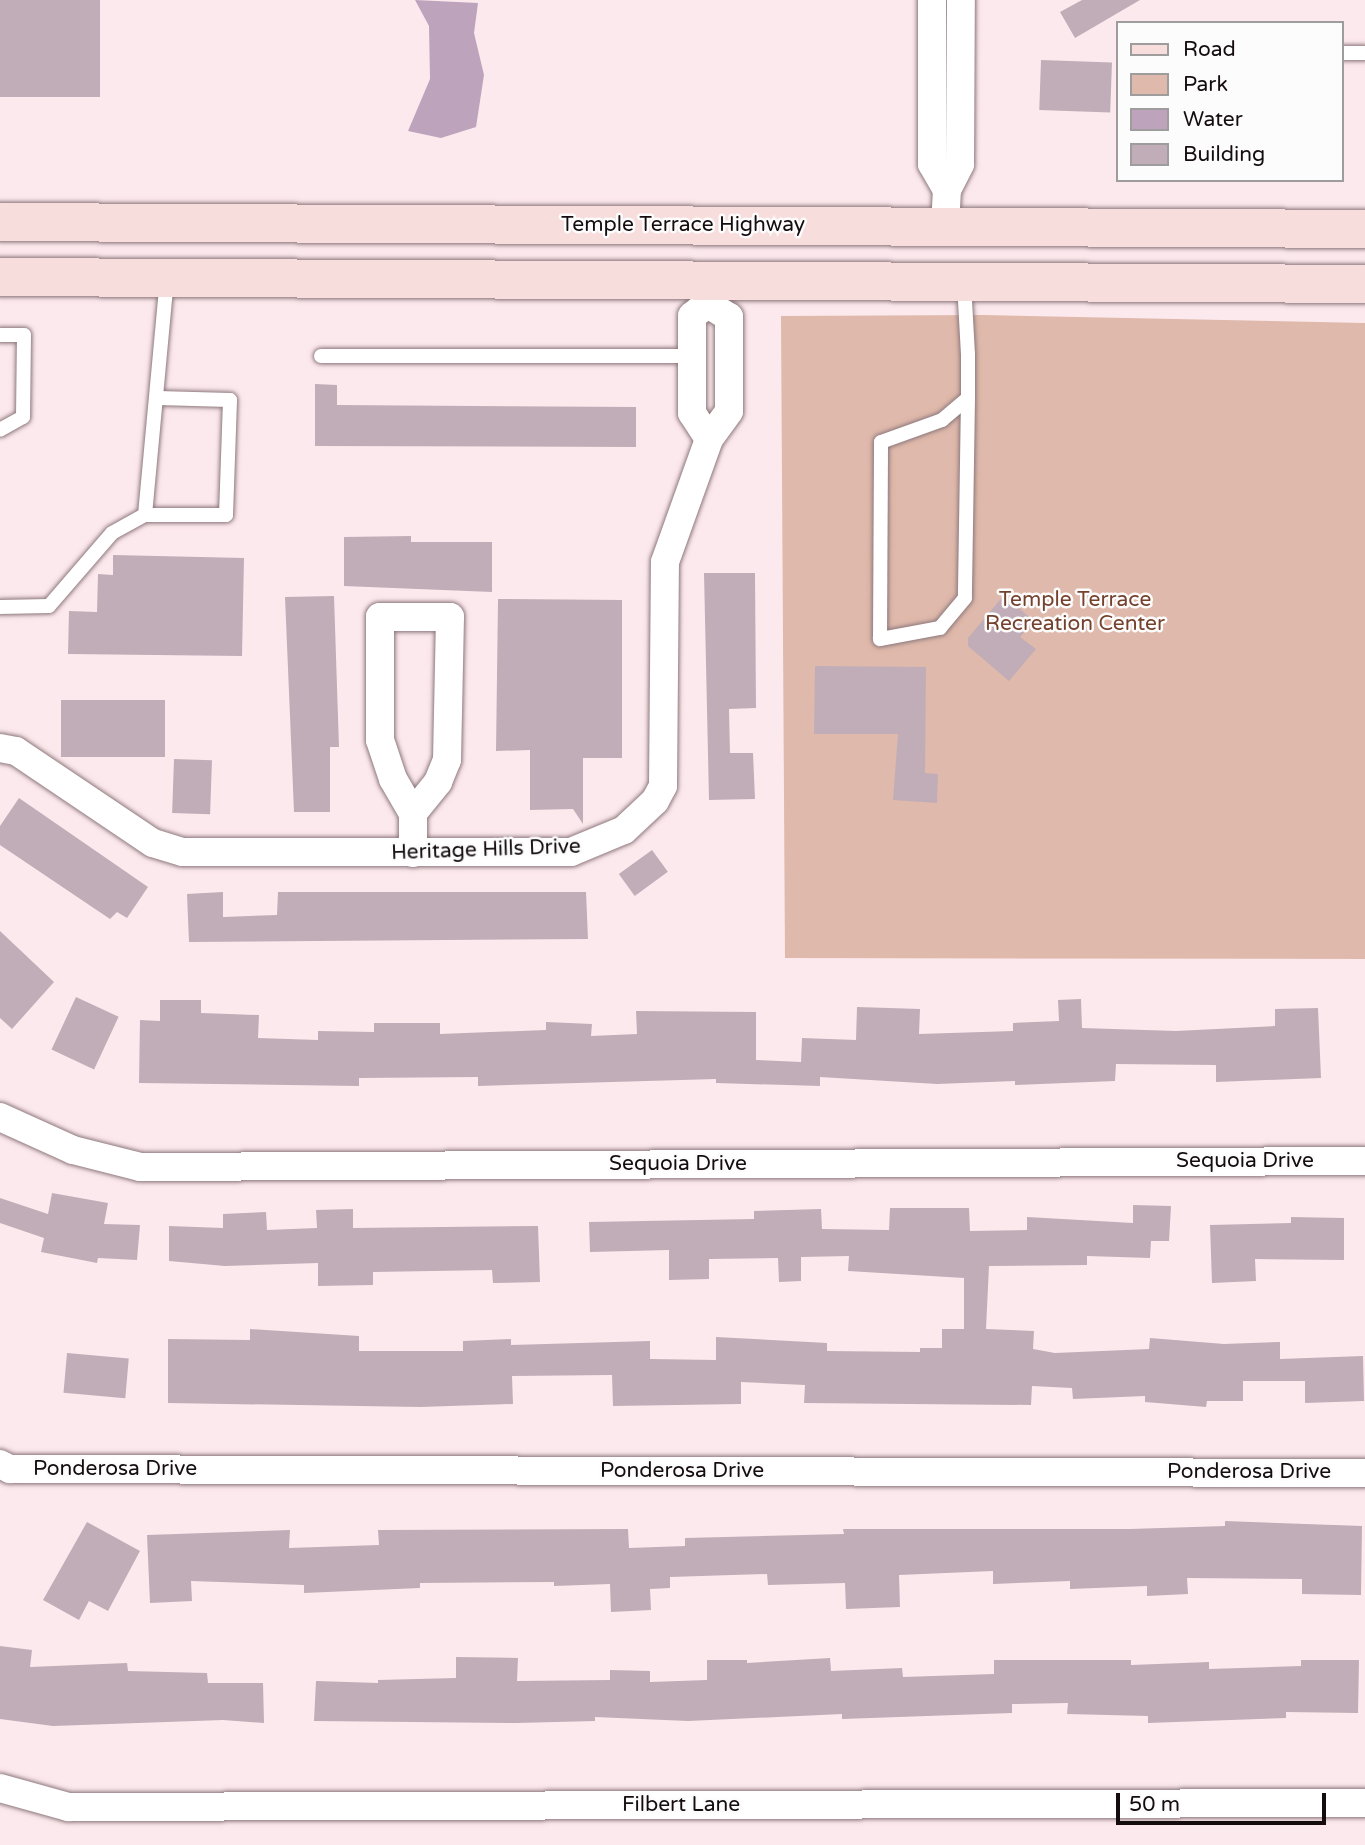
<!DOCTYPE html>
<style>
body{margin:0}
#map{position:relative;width:1365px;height:1845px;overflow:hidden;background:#fce9ed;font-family:"Varela Round",sans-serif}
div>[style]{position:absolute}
.green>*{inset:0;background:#dfb9ab}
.water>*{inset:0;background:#bea3bd}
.building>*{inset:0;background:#c1adb7;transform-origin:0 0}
.roads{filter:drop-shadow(0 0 2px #8d787c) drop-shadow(0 0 2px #8d787c)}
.lane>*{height:14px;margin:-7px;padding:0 7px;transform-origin:7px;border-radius:7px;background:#fff}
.street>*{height:28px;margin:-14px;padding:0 14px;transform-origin:14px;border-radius:14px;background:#fff}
.primary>*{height:38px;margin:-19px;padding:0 19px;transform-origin:19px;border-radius:19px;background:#f7dddc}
span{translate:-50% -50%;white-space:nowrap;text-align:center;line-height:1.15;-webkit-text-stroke:5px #fcfcfc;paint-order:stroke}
.street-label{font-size:21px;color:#140c0e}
.park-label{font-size:21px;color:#74412d}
.legend{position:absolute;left:1116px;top:21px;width:228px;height:161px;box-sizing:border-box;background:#fcfcfc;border:2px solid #9f9c9d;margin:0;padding:9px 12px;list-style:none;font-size:21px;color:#140c0e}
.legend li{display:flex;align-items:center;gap:14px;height:35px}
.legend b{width:35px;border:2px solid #9f9c9d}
.scale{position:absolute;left:1116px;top:1793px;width:210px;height:32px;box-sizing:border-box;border:4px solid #140c0e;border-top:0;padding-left:9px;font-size:21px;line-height:24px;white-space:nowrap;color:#140c0e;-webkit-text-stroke:5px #fcfcfc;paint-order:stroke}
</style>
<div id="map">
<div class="green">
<i style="clip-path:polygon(983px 315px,1365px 323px,1365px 959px,785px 958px,781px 316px)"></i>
</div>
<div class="water">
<i style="clip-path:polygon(415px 0,478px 3px,474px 33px,484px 75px,476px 127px,441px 138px,408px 131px,430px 79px,429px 26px)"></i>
</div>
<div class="building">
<i style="left:0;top:0;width:100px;height:97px"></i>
<i style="clip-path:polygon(1082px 0,1140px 0,1075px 38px,1060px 12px)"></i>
<i style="left:1041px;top:60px;width:71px;height:50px;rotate:2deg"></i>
<i style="clip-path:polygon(315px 384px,337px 385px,337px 405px,636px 407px,636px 447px,315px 446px)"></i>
<i style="clip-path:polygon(411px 536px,411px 542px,492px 542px,492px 592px,344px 586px,344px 537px)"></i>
<i style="clip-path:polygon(113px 555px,244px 558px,242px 656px,68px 654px,69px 611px,97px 612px,98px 574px,113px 575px)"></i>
<i style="clip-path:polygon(704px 573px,755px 573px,756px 708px,729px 709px,730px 753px,753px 753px,755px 799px,709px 800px)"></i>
<i style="clip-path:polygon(1004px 595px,1034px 621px,1020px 637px,1036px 649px,1009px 681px,968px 646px,968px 638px)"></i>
<i style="clip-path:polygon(334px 596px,339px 747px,330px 747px,330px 812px,294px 812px,285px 597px)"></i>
<i style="clip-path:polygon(498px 599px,622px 600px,622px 758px,583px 758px,583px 824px,573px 809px,530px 810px,530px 750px,496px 751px)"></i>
<i style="clip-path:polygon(815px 666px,926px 667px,925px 773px,938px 774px,937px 803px,893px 800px,898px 734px,814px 734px)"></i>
<i style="left:61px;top:700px;width:104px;height:57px"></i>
<i style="left:174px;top:759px;width:38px;height:54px;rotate:2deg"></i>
<i style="clip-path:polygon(19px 798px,148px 887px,127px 918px,117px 912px,110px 919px,0 845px,0 826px)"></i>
<i style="left:652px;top:850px;width:27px;height:41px;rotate:54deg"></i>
<i style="clip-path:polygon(223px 892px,223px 917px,277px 915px,278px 892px,586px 892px,588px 939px,189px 942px,187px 894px)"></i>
<i style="clip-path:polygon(0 931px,54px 982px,12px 1029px,0 1018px)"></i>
<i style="left:76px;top:997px;width:47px;height:58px;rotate:25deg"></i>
<i style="clip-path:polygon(1081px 999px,1082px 1028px,1176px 1031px,1275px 1026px,1275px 1009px,1318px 1008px,1321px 1078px,1216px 1082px,1216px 1065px,1116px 1064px,1115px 1081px,1015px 1085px,1015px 1081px,937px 1084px,820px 1077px,820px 1086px,716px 1083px,716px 1079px,478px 1086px,478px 1077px,359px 1078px,359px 1086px,139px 1083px,140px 1020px,160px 1021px,160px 1000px,201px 1000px,201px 1013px,259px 1015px,258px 1038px,318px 1040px,318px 1031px,374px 1032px,374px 1023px,440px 1023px,440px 1034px,546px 1030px,546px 1022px,592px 1024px,591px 1036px,637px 1034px,636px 1011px,756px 1012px,756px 1060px,801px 1062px,802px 1038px,856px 1040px,857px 1007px,920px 1009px,919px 1034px,1013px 1031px,1013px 1023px,1059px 1021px,1058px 1000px)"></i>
<i style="clip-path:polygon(52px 1193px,108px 1203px,104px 1224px,140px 1225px,137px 1260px,98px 1258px,97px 1263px,41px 1252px,44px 1238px,0 1223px,0 1198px,48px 1214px)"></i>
<i style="clip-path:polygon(1133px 1205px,1171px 1206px,1169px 1241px,1151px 1241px,1150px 1258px,1087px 1256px,1087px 1265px,989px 1266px,986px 1329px,1034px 1331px,1033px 1349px,1055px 1353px,1149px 1349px,1150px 1338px,1224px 1344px,1280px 1342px,1280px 1359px,1363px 1356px,1364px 1401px,1305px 1403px,1305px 1381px,1243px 1381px,1243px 1401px,1207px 1401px,1206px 1407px,1145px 1402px,1145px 1396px,1073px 1399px,1072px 1388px,1032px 1386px,1031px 1405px,804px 1403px,805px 1385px,741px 1382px,741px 1404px,613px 1406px,612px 1375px,512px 1376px,513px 1404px,420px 1407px,168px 1403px,168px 1339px,250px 1340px,250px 1329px,359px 1336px,359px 1351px,463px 1351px,463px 1341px,511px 1339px,511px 1345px,650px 1341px,650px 1359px,716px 1360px,716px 1337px,827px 1343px,827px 1351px,920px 1352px,920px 1348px,942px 1348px,942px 1329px,964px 1329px,964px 1278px,848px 1271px,849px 1256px,801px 1257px,801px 1281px,779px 1282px,778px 1258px,709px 1259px,709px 1279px,669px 1280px,669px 1250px,590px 1252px,589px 1222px,754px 1219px,754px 1211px,821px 1209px,822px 1229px,889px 1230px,890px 1208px,969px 1208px,970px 1231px,1027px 1230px,1027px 1217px,1133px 1223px)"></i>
<i style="clip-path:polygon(353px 1209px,353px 1228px,538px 1226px,540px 1282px,493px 1283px,492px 1270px,373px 1272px,373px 1285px,318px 1286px,318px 1263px,225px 1266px,169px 1261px,169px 1226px,223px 1228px,223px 1214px,266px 1212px,267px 1230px,317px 1228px,316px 1210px)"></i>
<i style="clip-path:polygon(1291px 1217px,1344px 1218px,1344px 1260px,1255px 1259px,1256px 1281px,1212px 1283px,1210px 1225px,1291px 1223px)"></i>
<i style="left:67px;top:1353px;width:62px;height:40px;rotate:5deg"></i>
<i style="clip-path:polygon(1225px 1521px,1362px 1526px,1361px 1595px,1302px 1594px,1302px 1579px,1187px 1578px,1188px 1594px,1147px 1596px,1147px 1586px,1070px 1589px,1070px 1581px,993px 1584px,993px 1571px,899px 1575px,900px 1607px,846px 1609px,845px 1583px,768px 1585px,767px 1574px,670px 1577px,670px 1588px,650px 1589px,651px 1610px,611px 1612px,610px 1584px,554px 1586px,554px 1582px,420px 1583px,420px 1588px,304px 1593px,304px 1585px,191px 1581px,192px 1601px,150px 1603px,147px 1535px,290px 1530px,289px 1548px,379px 1545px,378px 1530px,628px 1529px,629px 1548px,685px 1546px,685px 1538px,844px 1534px,843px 1529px,1130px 1529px,1225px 1526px)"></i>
<i style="clip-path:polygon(87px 1522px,140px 1551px,108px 1611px,89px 1601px,79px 1620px,43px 1600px)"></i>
<i style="clip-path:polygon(0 1646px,32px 1650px,30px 1667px,127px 1663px,128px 1671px,207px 1673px,208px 1683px,263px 1683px,264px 1723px,223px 1720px,53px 1726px,0 1719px)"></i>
<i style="clip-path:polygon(456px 1657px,518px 1658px,517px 1681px,610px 1680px,610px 1670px,650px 1671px,650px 1682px,707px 1680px,707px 1660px,747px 1660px,747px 1663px,830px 1658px,831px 1671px,902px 1668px,903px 1677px,994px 1674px,994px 1660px,1131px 1660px,1131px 1665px,1209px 1662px,1209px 1669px,1301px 1666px,1301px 1660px,1359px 1660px,1358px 1713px,1286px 1712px,1286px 1718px,1148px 1723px,1148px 1716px,1067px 1714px,1068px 1703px,1012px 1704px,1012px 1713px,842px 1719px,842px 1714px,688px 1721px,595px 1717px,595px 1721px,516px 1723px,314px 1721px,316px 1681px,378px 1683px,378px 1680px,456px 1678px)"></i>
</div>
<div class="roads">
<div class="lane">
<i style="left:1342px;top:53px;width:23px"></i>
<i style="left:964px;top:283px;width:71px;rotate:86.8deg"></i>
<i style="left:968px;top:354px;width:44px;rotate:90deg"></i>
<i style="left:968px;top:398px;width:200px;rotate:90.9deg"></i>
<i style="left:965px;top:598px;width:39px;rotate:130deg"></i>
<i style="left:940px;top:628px;width:61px;rotate:169.6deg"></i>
<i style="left:880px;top:639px;width:197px;rotate:-89.7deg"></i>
<i style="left:881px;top:442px;width:65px;rotate:-19.8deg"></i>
<i style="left:942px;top:420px;width:34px;rotate:-40deg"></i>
<i style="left:0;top:335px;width:24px"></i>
<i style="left:24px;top:335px;width:82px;rotate:90.7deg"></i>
<i style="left:23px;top:417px;width:26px;rotate:151deg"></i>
<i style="left:321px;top:356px;width:371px"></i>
<i style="left:145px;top:515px;width:81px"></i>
<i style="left:226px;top:515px;width:115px;rotate:-88deg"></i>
<i style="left:230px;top:400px;width:72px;rotate:-178.4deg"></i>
<i style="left:0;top:607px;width:49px;rotate:-1.2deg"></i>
<i style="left:49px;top:606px;width:96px;rotate:-49.2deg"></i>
<i style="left:112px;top:533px;width:38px;rotate:-29deg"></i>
<i style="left:145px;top:515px;width:237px;rotate:-84.7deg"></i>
</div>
<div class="street">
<i style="left:932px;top:0;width:164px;rotate:90deg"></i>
<i style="left:932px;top:164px;width:30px;rotate:60deg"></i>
<i style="left:945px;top:227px;width:37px;rotate:-87deg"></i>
<i style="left:947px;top:190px;width:29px;rotate:-63deg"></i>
<i style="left:960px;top:164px;width:164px;rotate:-89.7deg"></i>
<i style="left:707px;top:304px;width:19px;rotate:141deg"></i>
<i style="left:692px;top:316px;width:97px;rotate:90deg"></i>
<i style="left:692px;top:413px;width:31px;rotate:57deg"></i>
<i style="left:0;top:748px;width:16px;rotate:11deg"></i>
<i style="left:16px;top:751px;width:165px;rotate:33.9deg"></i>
<i style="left:153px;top:843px;width:31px;rotate:17deg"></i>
<i style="left:183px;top:852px;width:388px"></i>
<i style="left:571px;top:852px;width:57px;rotate:-22.5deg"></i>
<i style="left:624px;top:830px;width:42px;rotate:-43.1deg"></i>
<i style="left:655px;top:801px;width:17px;rotate:-62deg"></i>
<i style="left:663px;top:786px;width:224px;rotate:-89.5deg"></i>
<i style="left:665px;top:562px;width:131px;rotate:-70.3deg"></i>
<i style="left:709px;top:439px;width:34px;rotate:-54deg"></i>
<i style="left:729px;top:411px;width:94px;rotate:-90deg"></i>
<i style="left:729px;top:317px;width:26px;rotate:-149deg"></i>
<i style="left:413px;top:813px;width:40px;rotate:-51deg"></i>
<i style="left:438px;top:782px;width:24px;rotate:-68deg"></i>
<i style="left:447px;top:760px;width:143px;rotate:-88.8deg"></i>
<i style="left:450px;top:617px;width:70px;rotate:180deg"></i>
<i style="left:380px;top:617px;width:123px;rotate:90deg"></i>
<i style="left:380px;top:740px;width:41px;rotate:71.6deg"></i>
<i style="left:393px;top:779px;width:39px;rotate:60deg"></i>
<i style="left:413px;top:813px;width:40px;rotate:90deg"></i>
<i style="left:0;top:1117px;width:80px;rotate:24.3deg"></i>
<i style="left:73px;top:1150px;width:69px;rotate:14.2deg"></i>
<i style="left:140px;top:1167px;width:1225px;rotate:-0.28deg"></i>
<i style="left:0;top:1464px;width:11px;rotate:27deg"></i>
<i style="left:10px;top:1469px;width:1355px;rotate:0.17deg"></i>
<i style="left:0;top:1788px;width:71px;rotate:15.6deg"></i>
<i style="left:68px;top:1807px;width:1297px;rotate:-0.18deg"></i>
</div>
<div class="primary">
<i style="left:0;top:222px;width:1365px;rotate:0.29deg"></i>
<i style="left:0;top:277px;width:1365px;rotate:0.29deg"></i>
</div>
</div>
<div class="street-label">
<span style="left:683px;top:225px">Temple Terrace Highway</span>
<span style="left:486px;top:850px;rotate:-2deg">Heritage Hills Drive</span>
<span style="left:1245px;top:1161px">Sequoia Drive</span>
<span style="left:678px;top:1164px">Sequoia Drive</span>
<span style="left:115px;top:1469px">Ponderosa Drive</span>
<span style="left:682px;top:1471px">Ponderosa Drive</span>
<span style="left:1249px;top:1472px">Ponderosa Drive</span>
<span style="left:681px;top:1805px">Filbert Lane</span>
</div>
<div class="park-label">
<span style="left:1075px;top:612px">Temple Terrace<br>Recreation Center</span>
</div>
<ul class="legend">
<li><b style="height:9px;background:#f7dddc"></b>Road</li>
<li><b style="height:19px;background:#dfb9ab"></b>Park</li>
<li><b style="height:19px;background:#bea3bd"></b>Water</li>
<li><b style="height:19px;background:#c1adb7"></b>Building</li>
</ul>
<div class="scale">50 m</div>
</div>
